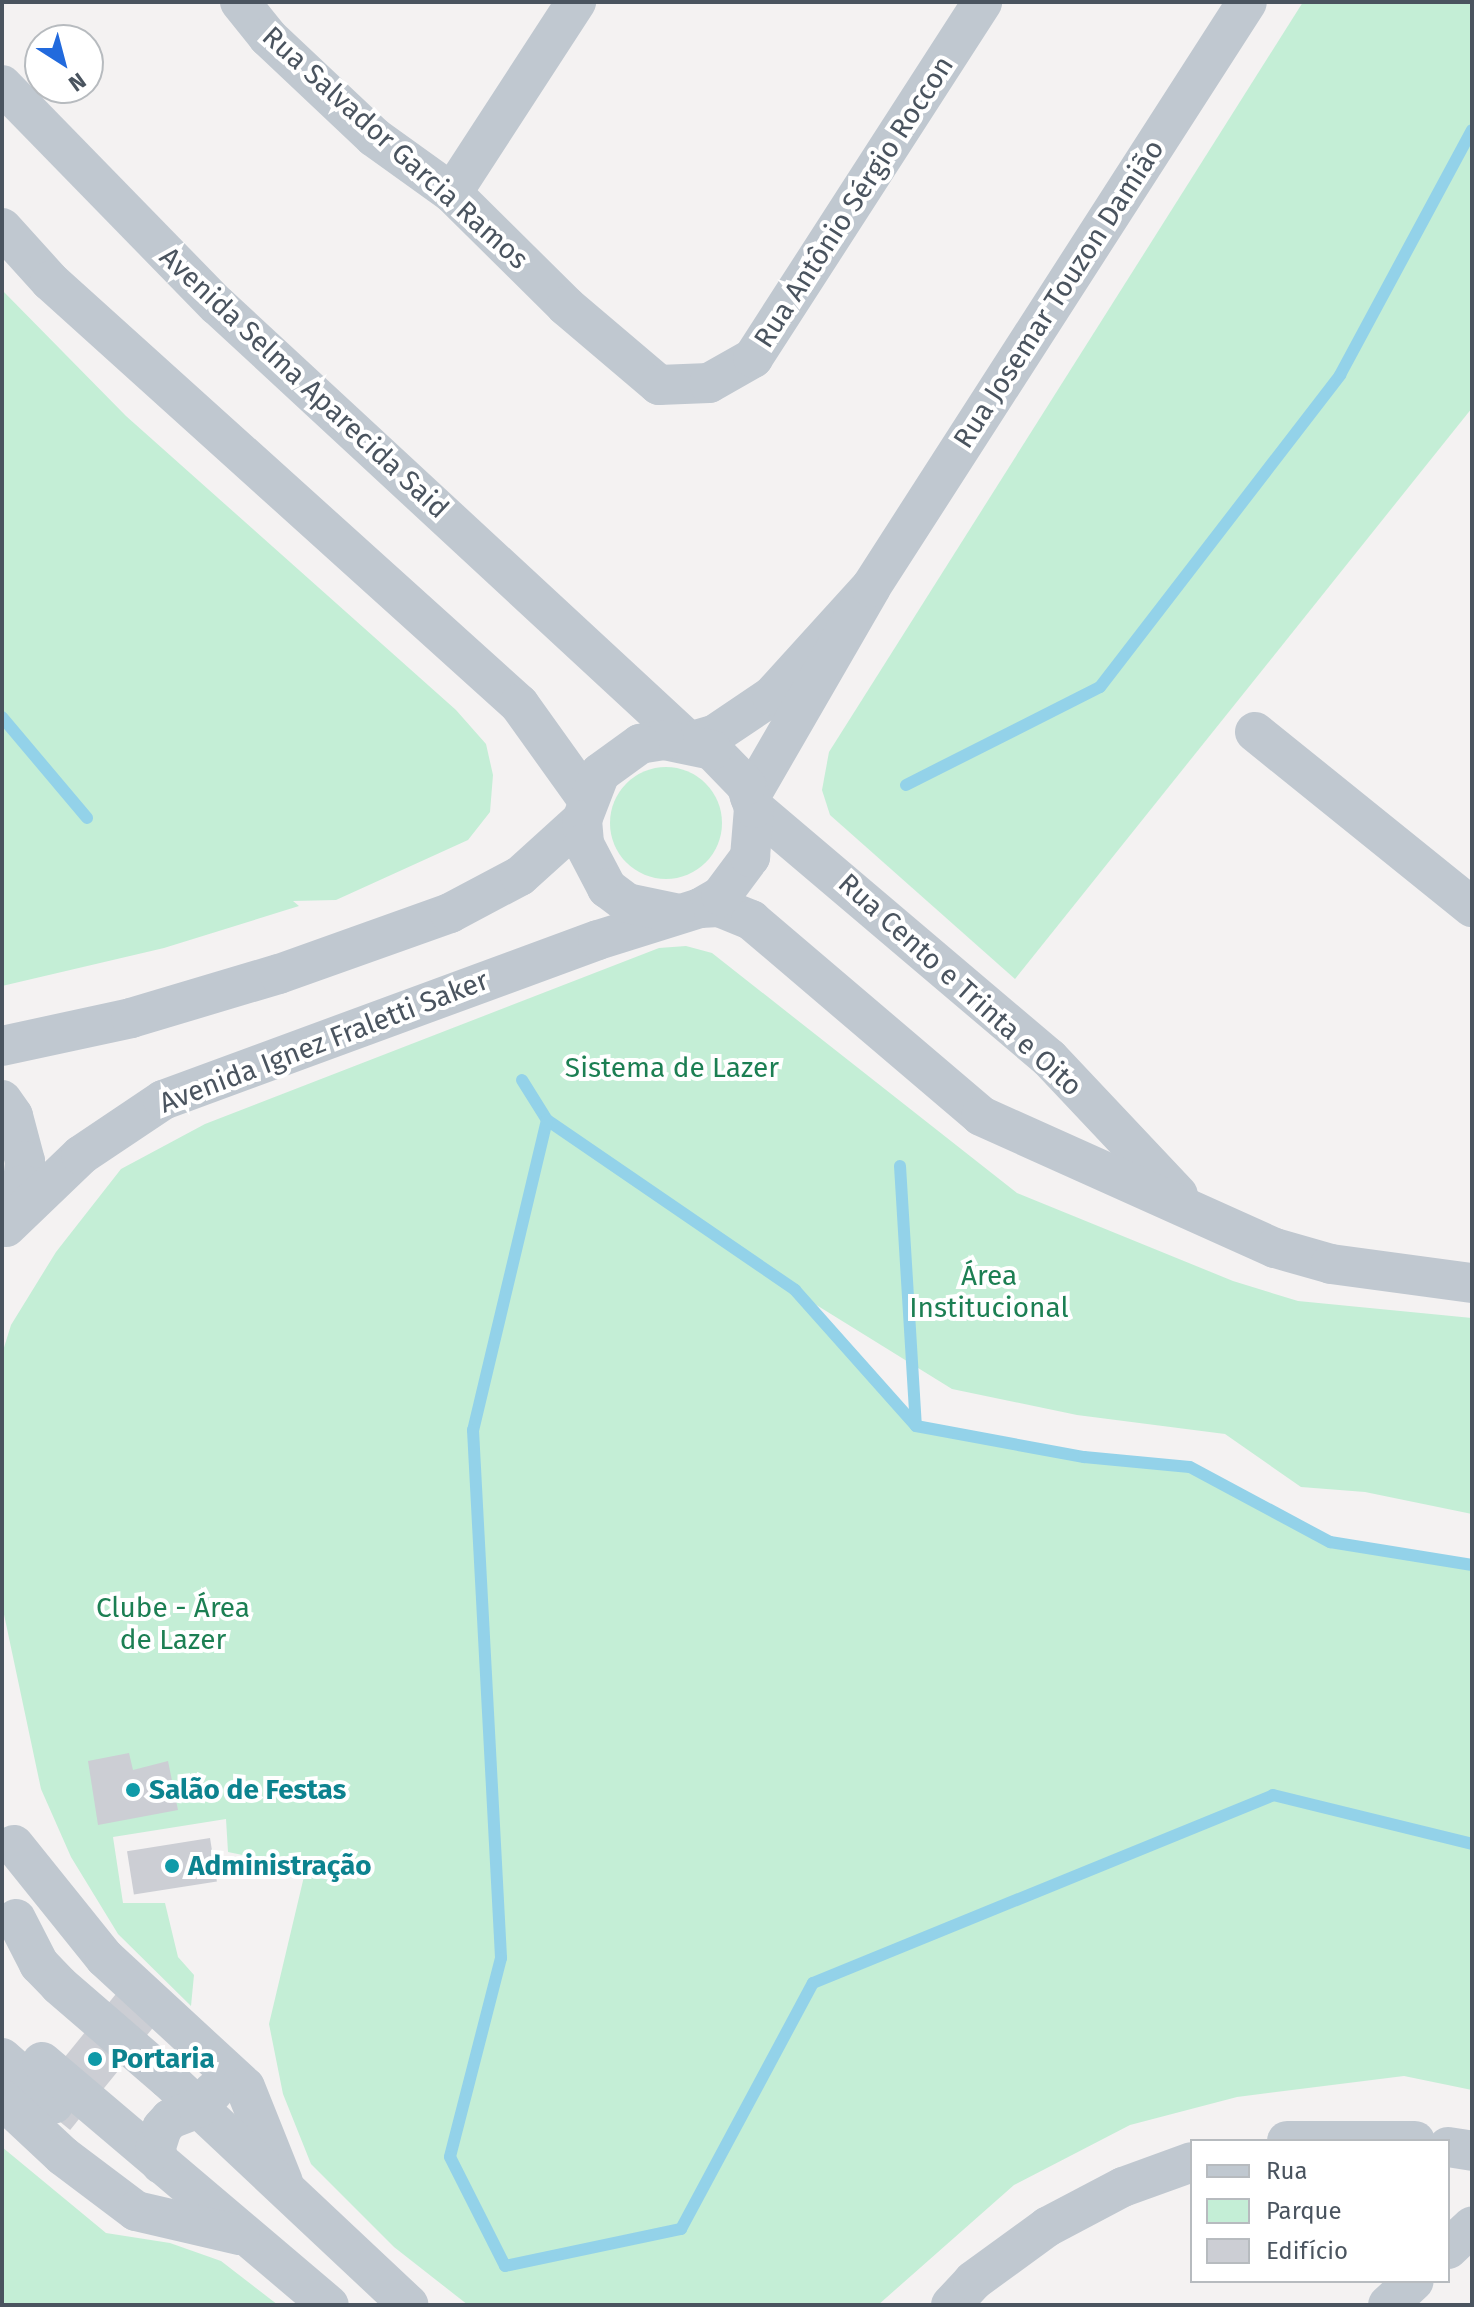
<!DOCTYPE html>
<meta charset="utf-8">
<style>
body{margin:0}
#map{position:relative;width:1474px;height:2307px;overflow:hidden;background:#f4f2f2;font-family:"Fira Sans",sans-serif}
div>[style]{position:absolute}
.green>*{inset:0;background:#c4eed6}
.round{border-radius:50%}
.stream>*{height:12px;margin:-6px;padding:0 6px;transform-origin:6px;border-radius:6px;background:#93d2e9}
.building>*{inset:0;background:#ccced4;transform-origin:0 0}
.minor>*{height:40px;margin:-20px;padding:0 20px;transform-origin:20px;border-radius:20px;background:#c0c8d0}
.dots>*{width:22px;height:22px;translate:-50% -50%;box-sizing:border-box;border:4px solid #fff;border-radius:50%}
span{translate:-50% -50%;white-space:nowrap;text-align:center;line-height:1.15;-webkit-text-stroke:8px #fff;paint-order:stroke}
.street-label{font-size:28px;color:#4a545f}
.park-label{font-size:28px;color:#1c7f53}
.culture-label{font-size:28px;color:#0d838f;font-weight:700}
.left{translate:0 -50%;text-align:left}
.frame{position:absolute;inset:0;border:4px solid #4a545f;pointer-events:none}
.legend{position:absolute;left:1190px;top:2139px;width:260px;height:144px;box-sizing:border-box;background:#fff;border:2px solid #b7bbbf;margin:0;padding:10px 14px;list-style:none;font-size:24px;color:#4a545f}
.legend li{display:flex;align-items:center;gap:16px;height:40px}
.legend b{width:40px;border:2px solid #b7bbbf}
.north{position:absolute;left:24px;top:24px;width:80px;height:80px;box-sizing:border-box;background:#fff;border:2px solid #b7bbbf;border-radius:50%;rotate:144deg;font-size:22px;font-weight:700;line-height:32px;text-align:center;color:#4a545f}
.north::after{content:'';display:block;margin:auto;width:28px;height:36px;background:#226add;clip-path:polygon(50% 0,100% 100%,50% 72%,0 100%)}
</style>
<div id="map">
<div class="green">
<i style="clip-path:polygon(1303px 2px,1472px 2px,1472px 408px,1015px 979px,830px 815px,822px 790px,829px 752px)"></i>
<i style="clip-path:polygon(2px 290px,126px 416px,456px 710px,486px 744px,493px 775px,490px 812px,468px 840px,336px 900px,293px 901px,299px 906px,164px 948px,2px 986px)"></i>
<i class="round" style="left:610px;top:767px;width:112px;height:112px"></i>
<i style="clip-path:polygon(686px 946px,712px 953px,1017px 1193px,1233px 1281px,1298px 1301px,1472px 1318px,1472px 1514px,1365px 1492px,1301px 1487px,1225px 1434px,1077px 1415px,952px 1389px,797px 1293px,913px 1427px,1084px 1457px,1190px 1467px,1330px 1542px,1472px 1565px,1472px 2090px,1404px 2076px,1237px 2097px,1130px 2125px,1014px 2185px,878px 2305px,468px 2305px,394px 2247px,311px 2164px,283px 2094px,269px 2024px,306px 1868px,228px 1852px,226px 1819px,113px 1837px,123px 1903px,165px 1903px,178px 1957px,194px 1975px,191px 2006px,118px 1934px,71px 1857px,41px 1789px,2px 1605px,2px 1354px,11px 1325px,56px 1252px,121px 1169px,205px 1124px,659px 948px)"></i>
<i style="clip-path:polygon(2px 2147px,106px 2233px,170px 2243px,221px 2261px,278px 2305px,2px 2305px)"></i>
</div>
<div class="stream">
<i style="left:2px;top:717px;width:132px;rotate:49.9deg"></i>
<i style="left:906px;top:785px;width:217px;rotate:-26.8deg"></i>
<i style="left:1100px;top:687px;width:394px;rotate:-52.4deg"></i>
<i style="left:1340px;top:375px;width:278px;rotate:-61.7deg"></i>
<i style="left:522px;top:1080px;width:47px;rotate:58deg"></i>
<i style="left:547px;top:1120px;width:301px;rotate:34.4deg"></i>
<i style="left:795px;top:1290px;width:182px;rotate:48.3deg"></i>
<i style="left:916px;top:1426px;width:171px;rotate:10.5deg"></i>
<i style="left:1084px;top:1457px;width:106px;rotate:5.4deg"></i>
<i style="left:1190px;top:1467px;width:159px;rotate:28.2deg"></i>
<i style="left:1330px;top:1542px;width:144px;rotate:9.2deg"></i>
<i style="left:547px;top:1120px;width:319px;rotate:103.4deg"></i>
<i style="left:473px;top:1430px;width:529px;rotate:86.96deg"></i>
<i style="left:501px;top:1958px;width:205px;rotate:104.4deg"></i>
<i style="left:450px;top:2157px;width:122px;rotate:63.2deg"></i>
<i style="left:505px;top:2266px;width:180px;rotate:-11.9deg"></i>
<i style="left:681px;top:2229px;width:279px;rotate:-61.8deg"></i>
<i style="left:813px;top:1983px;width:497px;rotate:-22.2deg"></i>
<i style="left:1273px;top:1795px;width:205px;rotate:13.8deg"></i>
<i style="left:900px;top:1166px;width:260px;rotate:86.5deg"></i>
</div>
<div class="building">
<i style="clip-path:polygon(129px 1753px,133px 1770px,168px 1761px,178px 1810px,98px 1825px,88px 1761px)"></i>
<i style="left:210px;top:1838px;width:44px;height:84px;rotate:81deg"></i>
<i style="left:120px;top:1989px;width:50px;height:141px;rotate:39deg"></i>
</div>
<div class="minor">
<i style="left:240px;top:2px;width:45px;rotate:51.3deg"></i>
<i style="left:268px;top:37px;width:146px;rotate:43.3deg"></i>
<i style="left:374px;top:137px;width:96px;rotate:35.7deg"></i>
<i style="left:452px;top:193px;width:161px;rotate:44.7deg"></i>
<i style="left:566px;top:306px;width:122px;rotate:40.3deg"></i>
<i style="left:659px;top:385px;width:50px;rotate:-2.3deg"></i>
<i style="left:709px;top:383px;width:51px;rotate:-29.6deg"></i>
<i style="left:753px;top:358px;width:423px;rotate:-57.2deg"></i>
<i style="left:2px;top:85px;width:308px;rotate:45.7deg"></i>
<i style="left:217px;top:305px;width:643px;rotate:42.79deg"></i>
<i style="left:689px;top:742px;width:26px;rotate:-16deg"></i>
<i style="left:714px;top:735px;width:70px;rotate:-33.9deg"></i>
<i style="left:772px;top:696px;width:147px;rotate:-47.8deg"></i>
<i style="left:452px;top:193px;width:228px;rotate:-57deg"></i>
<i style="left:2px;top:228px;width:72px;rotate:47.8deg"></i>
<i style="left:50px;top:281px;width:632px;rotate:42.05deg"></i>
<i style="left:519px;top:704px;width:117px;rotate:54.4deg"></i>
<i style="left:1255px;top:732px;width:279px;rotate:38.9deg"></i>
<i style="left:750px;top:797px;width:242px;rotate:-60deg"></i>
<i style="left:871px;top:587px;width:695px;rotate:-57.27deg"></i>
<i style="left:754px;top:808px;width:387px;rotate:40.3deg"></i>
<i style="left:1049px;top:1058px;width:188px;rotate:46.7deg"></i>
<i style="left:700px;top:908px;width:19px;rotate:-3deg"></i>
<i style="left:719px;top:907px;width:35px;rotate:22deg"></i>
<i style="left:751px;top:920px;width:302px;rotate:40.4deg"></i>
<i style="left:981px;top:1116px;width:322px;rotate:24.2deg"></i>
<i style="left:1275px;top:1248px;width:58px;rotate:15.9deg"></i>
<i style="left:1331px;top:1264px;width:142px;rotate:7.7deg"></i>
<i style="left:2px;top:1046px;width:132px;rotate:-12.2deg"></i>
<i style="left:131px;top:1018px;width:154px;rotate:-16.6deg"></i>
<i style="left:279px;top:974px;width:182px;rotate:-19.6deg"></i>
<i style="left:450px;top:913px;width:79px;rotate:-27.9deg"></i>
<i style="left:520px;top:876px;width:84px;rotate:-42.1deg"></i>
<i style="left:2px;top:1100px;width:19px;rotate:55deg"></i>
<i style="left:13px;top:1116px;width:47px;rotate:75.1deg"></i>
<i style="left:25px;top:1161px;width:24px;rotate:95deg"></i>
<i style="left:23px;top:1185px;width:40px;rotate:111deg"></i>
<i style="left:6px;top:1227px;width:104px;rotate:-43.8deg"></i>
<i style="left:81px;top:1155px;width:99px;rotate:-33.9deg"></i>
<i style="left:163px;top:1100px;width:463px;rotate:-20.2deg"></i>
<i style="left:598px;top:940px;width:107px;rotate:-17.4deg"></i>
<i style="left:700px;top:908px;width:24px;rotate:-30deg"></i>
<i style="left:721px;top:896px;width:49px;rotate:-53.4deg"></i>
<i style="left:750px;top:857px;width:49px;rotate:-85.3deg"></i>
<i style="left:754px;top:808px;width:24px;rotate:-109deg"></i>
<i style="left:746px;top:785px;width:49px;rotate:-134.2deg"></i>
<i style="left:712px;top:750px;width:49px;rotate:-168.2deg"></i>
<i style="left:664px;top:740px;width:24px;rotate:171deg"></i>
<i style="left:640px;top:744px;width:49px;rotate:144.1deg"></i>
<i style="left:600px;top:773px;width:50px;rotate:111deg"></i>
<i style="left:582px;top:820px;width:24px;rotate:85deg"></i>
<i style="left:584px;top:844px;width:50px;rotate:62.4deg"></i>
<i style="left:607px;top:888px;width:25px;rotate:37deg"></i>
<i style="left:627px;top:903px;width:49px;rotate:11.8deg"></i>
<i style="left:14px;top:1845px;width:145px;rotate:51.2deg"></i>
<i style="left:105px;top:1958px;width:190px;rotate:42.7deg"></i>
<i style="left:245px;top:2087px;width:102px;rotate:68.2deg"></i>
<i style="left:16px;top:1919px;width:51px;rotate:62.9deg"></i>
<i style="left:39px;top:1964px;width:29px;rotate:46deg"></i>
<i style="left:59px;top:1985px;width:144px;rotate:40.8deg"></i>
<i style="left:168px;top:2079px;width:330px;rotate:43.2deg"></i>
<i style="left:2px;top:2058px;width:69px;rotate:41.5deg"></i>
<i style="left:42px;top:2062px;width:376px;rotate:40.3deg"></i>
<i style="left:2px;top:2099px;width:83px;rotate:43.1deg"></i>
<i style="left:63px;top:2156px;width:91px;rotate:37deg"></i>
<i style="left:136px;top:2211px;width:106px;rotate:13.1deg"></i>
<i style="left:1287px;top:2141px;width:128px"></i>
<i style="left:1448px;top:2147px;width:24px;rotate:9deg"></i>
<i style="left:161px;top:2164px;width:15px;rotate:-113deg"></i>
<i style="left:155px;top:2150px;width:23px;rotate:-72deg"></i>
<i style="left:162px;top:2128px;width:12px;rotate:-48deg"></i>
<i style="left:170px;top:2119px;width:30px;rotate:-21deg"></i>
<i style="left:198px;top:2108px;width:23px;rotate:-47deg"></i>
<i style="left:1448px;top:2249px;width:33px;rotate:-43deg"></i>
<i style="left:951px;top:2305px;width:33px;rotate:-47deg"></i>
<i style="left:973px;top:2281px;width:92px;rotate:-36.1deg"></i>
<i style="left:1047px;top:2227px;width:86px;rotate:-27.8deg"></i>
<i style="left:1123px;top:2187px;width:73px;rotate:-19.9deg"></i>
<i style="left:1388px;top:2305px;width:35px;rotate:-43deg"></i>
</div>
<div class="dots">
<i style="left:133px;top:1790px;background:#0f9aa8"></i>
<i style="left:172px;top:1866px;background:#0f9aa8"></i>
<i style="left:95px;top:2059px;background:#0f9aa8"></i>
</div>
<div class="street-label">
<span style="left:395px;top:148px;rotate:42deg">Rua Salvador Garcia Ramos</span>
<span style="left:854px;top:202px;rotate:-57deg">Rua Antônio Sérgio Roccon</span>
<span style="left:1059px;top:294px;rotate:-57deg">Rua Josemar Touzon Damião</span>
<span style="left:304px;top:383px;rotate:43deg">Avenida Selma Aparecida Said</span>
<span style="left:960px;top:985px;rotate:42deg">Rua Cento e Trinta e Oito</span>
<span style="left:324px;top:1042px;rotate:-21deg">Avenida Ignez Fraletti Saker</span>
</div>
<div class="park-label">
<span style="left:672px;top:1068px">Sistema de Lazer</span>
<span style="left:989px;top:1292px">Área<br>Institucional</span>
<span style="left:173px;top:1624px">Clube - Área<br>de Lazer</span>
</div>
<div class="culture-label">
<span class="left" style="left:149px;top:1790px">Salão de Festas</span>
<span class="left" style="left:188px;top:1866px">Administração</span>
<span class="left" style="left:111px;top:2059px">Portaria</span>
</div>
<div class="frame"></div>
<ul class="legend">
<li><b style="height:10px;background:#c0c8d0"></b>Rua</li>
<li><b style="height:22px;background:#c4eed6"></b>Parque</li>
<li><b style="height:22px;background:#ccced4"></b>Edifício</li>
</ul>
<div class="north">N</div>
</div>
